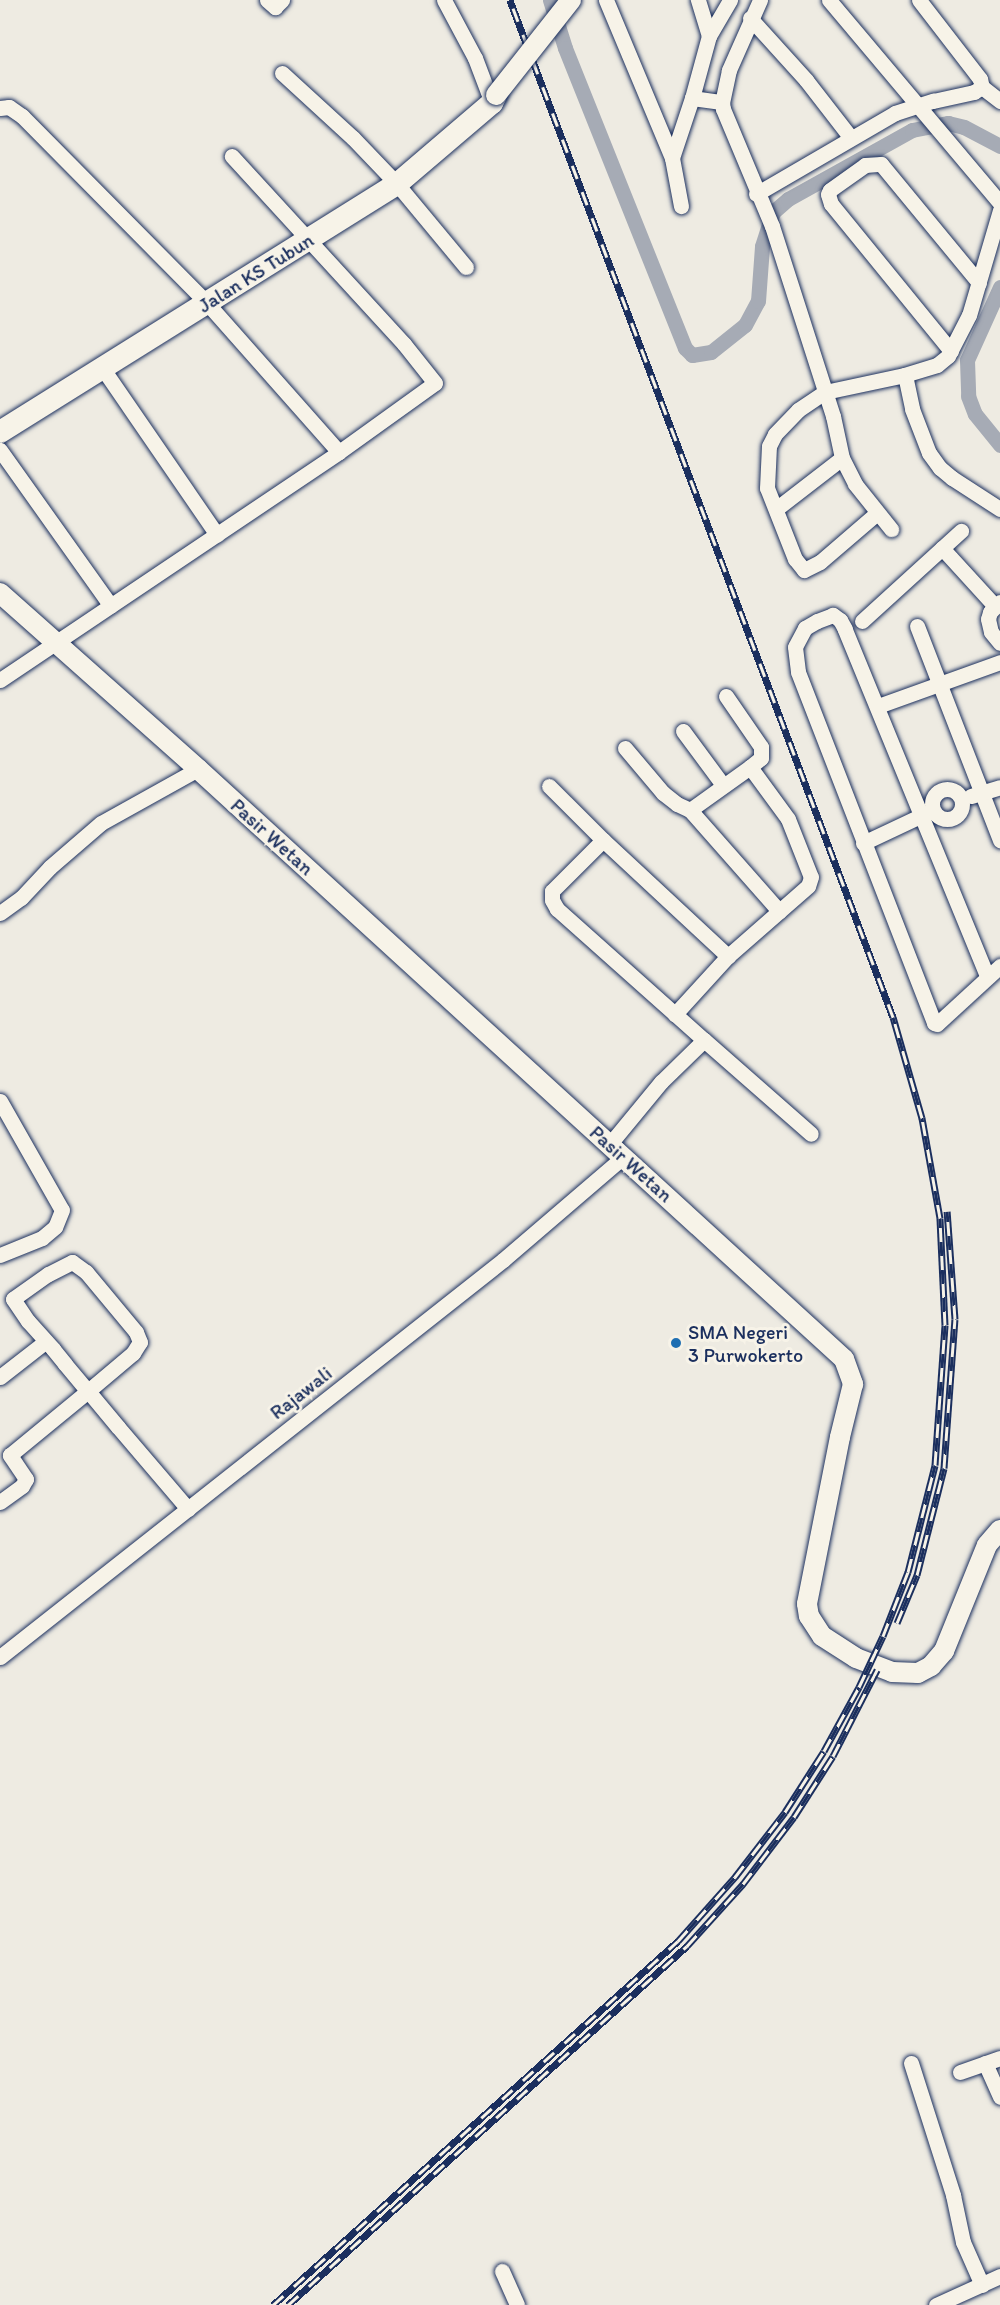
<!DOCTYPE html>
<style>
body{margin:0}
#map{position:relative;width:1000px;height:2305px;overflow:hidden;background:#eeebe2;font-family:Itim,sans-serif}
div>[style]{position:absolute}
.canal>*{height:15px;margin:-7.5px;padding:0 7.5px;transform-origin:7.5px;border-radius:7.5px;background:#a6abb5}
.roads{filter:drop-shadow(0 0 2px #1b2f5e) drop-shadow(0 0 2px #1b2f5e)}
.minor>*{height:15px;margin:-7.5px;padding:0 7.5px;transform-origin:7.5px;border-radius:7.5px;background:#f7f3e8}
.minor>.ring{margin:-7.5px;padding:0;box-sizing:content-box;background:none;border:15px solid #f7f3e8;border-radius:50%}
.tertiary>*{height:20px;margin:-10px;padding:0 10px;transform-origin:10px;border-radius:10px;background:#f7f3e8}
.secondary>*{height:22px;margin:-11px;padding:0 11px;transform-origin:11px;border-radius:11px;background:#f7f3e8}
.rail>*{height:7px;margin-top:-3.5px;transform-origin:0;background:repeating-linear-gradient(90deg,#f7f3e8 0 14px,#1b2f5e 0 28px);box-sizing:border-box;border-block:2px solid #1b2f5e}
.bridges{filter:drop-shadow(0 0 2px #1b2f5e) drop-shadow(0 0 2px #1b2f5e)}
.tertiary-bridge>*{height:20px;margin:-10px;padding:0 10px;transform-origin:10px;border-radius:10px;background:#f7f3e8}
.dots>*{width:16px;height:16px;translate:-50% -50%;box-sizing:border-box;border:3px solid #f7f3e8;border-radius:50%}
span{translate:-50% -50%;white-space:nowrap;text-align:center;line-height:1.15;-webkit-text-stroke:6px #f7f3e8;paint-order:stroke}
.street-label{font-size:20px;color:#1b2f5e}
.poi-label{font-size:20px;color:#1b2f5e}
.left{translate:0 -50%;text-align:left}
</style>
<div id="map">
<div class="canal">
<i style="left:550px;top:0;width:50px;rotate:72.6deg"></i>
<i style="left:565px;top:48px;width:323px;rotate:68.2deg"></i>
<i style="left:685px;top:348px;width:10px;rotate:45deg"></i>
<i style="left:692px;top:355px;width:19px;rotate:-9deg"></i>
<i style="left:711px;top:352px;width:43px;rotate:-38.5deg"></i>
<i style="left:745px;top:325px;width:27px;rotate:-62deg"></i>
<i style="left:758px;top:301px;width:55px;rotate:-85.8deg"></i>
<i style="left:762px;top:246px;width:36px;rotate:-72deg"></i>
<i style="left:773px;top:212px;width:20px;rotate:-41deg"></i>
<i style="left:788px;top:199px;width:142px;rotate:-29.1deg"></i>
<i style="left:912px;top:130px;width:37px;rotate:-11deg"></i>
<i style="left:948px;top:123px;width:16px;rotate:14deg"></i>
<i style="left:964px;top:127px;width:41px;rotate:27.8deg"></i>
<i style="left:1000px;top:287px;width:80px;rotate:114.3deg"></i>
<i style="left:967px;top:360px;width:36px;rotate:88deg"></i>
<i style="left:968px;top:396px;width:19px;rotate:69deg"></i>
<i style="left:975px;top:414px;width:40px;rotate:51deg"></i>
</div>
<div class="roads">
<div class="minor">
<i style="left:267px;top:0;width:11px;rotate:41deg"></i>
<i style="left:275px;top:7px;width:10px;rotate:-45deg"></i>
<i style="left:444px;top:0;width:66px;rotate:61.9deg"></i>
<i style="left:475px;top:58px;width:48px;rotate:69.3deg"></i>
<i style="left:606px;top:0;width:171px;rotate:67.3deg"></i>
<i style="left:672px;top:158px;width:49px;rotate:79.4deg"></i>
<i style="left:760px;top:0;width:77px;rotate:113.9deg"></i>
<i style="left:729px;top:70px;width:33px;rotate:102deg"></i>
<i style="left:722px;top:102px;width:7px;rotate:82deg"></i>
<i style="left:723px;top:109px;width:127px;rotate:67.3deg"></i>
<i style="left:772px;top:226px;width:200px;rotate:72.2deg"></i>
<i style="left:833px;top:416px;width:43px;rotate:77.9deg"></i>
<i style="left:842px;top:458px;width:29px;rotate:63deg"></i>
<i style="left:855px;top:484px;width:58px;rotate:51.3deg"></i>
<i style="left:829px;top:0;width:265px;rotate:49.9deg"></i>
<i style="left:919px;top:0;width:100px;rotate:52.3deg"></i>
<i style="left:980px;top:79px;width:8px;rotate:76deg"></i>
<i style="left:982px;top:87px;width:23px;rotate:38deg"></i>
<i style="left:750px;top:18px;width:84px;rotate:47.9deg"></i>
<i style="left:806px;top:80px;width:73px;rotate:52.2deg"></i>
<i style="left:709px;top:36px;width:42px;rotate:-59.7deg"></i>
<i style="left:282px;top:73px;width:96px;rotate:42.5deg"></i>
<i style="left:353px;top:138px;width:64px;rotate:46.3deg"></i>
<i style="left:397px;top:184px;width:108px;rotate:50.3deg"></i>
<i style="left:692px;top:98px;width:30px;rotate:8deg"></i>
<i style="left:0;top:108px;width:9px;rotate:-6deg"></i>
<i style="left:9px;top:107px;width:16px;rotate:35deg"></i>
<i style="left:22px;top:116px;width:263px;rotate:45.3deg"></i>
<i style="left:207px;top:303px;width:199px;rotate:48.5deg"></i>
<i style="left:339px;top:452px;width:118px;rotate:-35.7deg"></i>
<i style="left:435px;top:383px;width:50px;rotate:-128.5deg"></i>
<i style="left:404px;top:344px;width:255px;rotate:-132.5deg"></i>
<i style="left:672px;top:158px;width:63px;rotate:-71.6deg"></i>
<i style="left:692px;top:98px;width:64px;rotate:-74.7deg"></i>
<i style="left:709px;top:36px;width:38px;rotate:-107deg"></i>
<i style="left:756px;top:194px;width:161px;rotate:-30.2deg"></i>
<i style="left:895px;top:113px;width:40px;rotate:-18deg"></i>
<i style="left:933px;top:101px;width:42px;rotate:-12.4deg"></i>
<i style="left:974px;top:92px;width:9px;rotate:-32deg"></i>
<i style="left:1000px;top:210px;width:109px;rotate:106.4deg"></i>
<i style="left:969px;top:315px;width:46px;rotate:117.1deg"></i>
<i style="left:948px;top:356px;width:14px;rotate:141deg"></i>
<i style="left:937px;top:365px;width:34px;rotate:163deg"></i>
<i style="left:905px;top:375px;width:35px;rotate:78deg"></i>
<i style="left:912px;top:409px;width:47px;rotate:68.9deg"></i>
<i style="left:929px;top:453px;width:19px;rotate:54deg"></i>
<i style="left:940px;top:468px;width:16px;rotate:40deg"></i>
<i style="left:952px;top:478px;width:57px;rotate:32.9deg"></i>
<i style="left:951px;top:351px;width:190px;rotate:-129.2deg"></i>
<i style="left:831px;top:204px;width:10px;rotate:-107deg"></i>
<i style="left:828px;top:194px;width:4px;rotate:-63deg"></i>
<i style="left:830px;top:190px;width:43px;rotate:-35.5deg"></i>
<i style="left:865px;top:165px;width:16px;rotate:-4deg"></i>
<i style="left:881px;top:164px;width:154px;rotate:50.5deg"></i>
<i style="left:103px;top:369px;width:201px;rotate:55.5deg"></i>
<i style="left:0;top:450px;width:191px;rotate:54.6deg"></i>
<i style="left:776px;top:509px;width:83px;rotate:-37.7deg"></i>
<i style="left:877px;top:513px;width:75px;rotate:139.3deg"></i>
<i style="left:820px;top:562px;width:18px;rotate:153deg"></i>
<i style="left:804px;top:570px;width:14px;rotate:-129deg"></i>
<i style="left:795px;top:559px;width:76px;rotate:-111.5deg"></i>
<i style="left:767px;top:488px;width:42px;rotate:-87.3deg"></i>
<i style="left:769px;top:446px;width:13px;rotate:-63deg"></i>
<i style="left:775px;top:434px;width:33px;rotate:-46deg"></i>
<i style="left:798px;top:410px;width:32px;rotate:-34deg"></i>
<i style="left:825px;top:392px;width:82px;rotate:-12deg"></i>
<i style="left:942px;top:548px;width:79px;rotate:47.6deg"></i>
<i style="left:1000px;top:602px;width:14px;rotate:135deg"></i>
<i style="left:990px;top:612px;width:7px;rotate:106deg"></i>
<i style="left:988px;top:619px;width:13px;rotate:77deg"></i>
<i style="left:991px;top:632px;width:14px;rotate:51deg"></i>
<i style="left:862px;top:621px;width:134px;rotate:-42.3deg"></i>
<i style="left:917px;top:626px;width:230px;rotate:68.8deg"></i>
<i style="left:0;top:680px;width:409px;rotate:-33.9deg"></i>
<i style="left:726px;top:696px;width:62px;rotate:55.5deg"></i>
<i style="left:761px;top:747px;width:11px;rotate:90deg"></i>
<i style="left:761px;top:758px;width:14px;rotate:141deg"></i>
<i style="left:878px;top:706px;width:130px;rotate:-19.8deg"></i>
<i style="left:683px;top:731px;width:67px;rotate:53.5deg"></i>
<i style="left:625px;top:748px;width:59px;rotate:49.8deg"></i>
<i style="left:663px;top:793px;width:18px;rotate:38deg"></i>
<i style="left:677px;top:804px;width:14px;rotate:25deg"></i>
<i style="left:690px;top:810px;width:74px;rotate:-35.6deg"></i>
<i style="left:750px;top:767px;width:64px;rotate:53.8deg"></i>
<i style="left:788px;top:819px;width:62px;rotate:68.4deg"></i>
<i style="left:811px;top:877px;width:9px;rotate:108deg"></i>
<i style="left:808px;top:886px;width:106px;rotate:138.8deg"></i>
<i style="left:728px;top:956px;width:79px;rotate:132.4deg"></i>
<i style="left:549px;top:786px;width:76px;rotate:45deg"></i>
<i class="ring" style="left:932px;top:789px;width:15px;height:15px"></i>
<i style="left:971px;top:796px;width:30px;rotate:-17deg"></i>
<i style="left:690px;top:810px;width:135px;rotate:48.6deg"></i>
<i style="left:863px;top:843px;width:75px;rotate:-25.2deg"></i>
<i style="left:0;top:913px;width:26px;rotate:-36deg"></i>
<i style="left:21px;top:898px;width:42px;rotate:-46.9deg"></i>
<i style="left:50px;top:867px;width:67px;rotate:-40.8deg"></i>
<i style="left:101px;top:823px;width:111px;rotate:-29.1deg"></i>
<i style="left:987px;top:976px;width:375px;rotate:-112.3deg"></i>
<i style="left:845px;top:629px;width:10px;rotate:-119deg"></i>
<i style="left:840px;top:620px;width:9px;rotate:-144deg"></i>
<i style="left:833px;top:615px;width:17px;rotate:159deg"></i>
<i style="left:817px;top:621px;width:14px;rotate:150deg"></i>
<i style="left:805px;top:628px;width:21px;rotate:118deg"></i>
<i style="left:795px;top:647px;width:25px;rotate:83deg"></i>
<i style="left:798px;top:672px;width:376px;rotate:68.8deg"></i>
<i style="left:934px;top:1023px;width:3px;rotate:18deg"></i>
<i style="left:937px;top:1024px;width:86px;rotate:-42.6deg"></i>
<i style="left:704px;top:1040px;width:142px;rotate:41.3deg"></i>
<i style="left:0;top:1101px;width:125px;rotate:60.4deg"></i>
<i style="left:62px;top:1210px;width:18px;rotate:112deg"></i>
<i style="left:55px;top:1227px;width:17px;rotate:140deg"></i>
<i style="left:42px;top:1238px;width:45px;rotate:158deg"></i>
<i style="left:609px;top:1145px;width:82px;rotate:-50.5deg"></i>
<i style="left:661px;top:1082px;width:60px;rotate:-44.3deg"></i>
<i style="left:704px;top:1040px;width:197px;rotate:-138.3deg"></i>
<i style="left:557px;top:909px;width:10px;rotate:-119deg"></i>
<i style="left:552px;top:900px;width:9px;rotate:-90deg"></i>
<i style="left:552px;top:891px;width:72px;rotate:-45deg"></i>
<i style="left:603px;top:840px;width:171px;rotate:42.9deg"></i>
<i style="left:0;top:1377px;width:58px;rotate:-38deg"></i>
<i style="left:0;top:1502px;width:27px;rotate:-36deg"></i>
<i style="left:22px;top:1486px;width:8px;rotate:-60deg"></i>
<i style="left:26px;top:1479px;width:29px;rotate:-124deg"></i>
<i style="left:10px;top:1455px;width:101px;rotate:-39.4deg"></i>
<i style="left:88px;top:1391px;width:59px;rotate:-40.2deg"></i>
<i style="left:133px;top:1353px;width:13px;rotate:-58deg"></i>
<i style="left:140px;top:1342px;width:11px;rotate:-112deg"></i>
<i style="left:136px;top:1332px;width:78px;rotate:-129.8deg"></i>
<i style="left:86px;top:1272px;width:17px;rotate:-144deg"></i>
<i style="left:72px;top:1262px;width:27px;rotate:153deg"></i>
<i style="left:48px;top:1274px;width:43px;rotate:144.5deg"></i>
<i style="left:13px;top:1299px;width:27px;rotate:56deg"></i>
<i style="left:28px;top:1321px;width:38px;rotate:48deg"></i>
<i style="left:53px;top:1349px;width:19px;rotate:51deg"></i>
<i style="left:65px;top:1364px;width:35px;rotate:50deg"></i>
<i style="left:88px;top:1391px;width:47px;rotate:50.2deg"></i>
<i style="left:118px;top:1427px;width:108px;rotate:49.5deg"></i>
<i style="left:0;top:1657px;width:641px;rotate:-38.28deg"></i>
<i style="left:503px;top:1260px;width:158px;rotate:-40.6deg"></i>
<i style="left:911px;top:2063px;width:139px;rotate:72.3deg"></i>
<i style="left:953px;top:2195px;width:48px;rotate:78deg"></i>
<i style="left:963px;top:2242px;width:47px;rotate:66.2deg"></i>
<i style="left:985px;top:2063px;width:37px;rotate:66deg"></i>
<i style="left:960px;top:2072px;width:42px;rotate:-19.3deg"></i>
<i style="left:502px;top:2271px;width:37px;rotate:66deg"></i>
<i style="left:936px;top:2305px;width:70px;rotate:-24.4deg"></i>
</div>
<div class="tertiary">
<i style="left:0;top:593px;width:265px;rotate:41.6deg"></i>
<i style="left:198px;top:769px;width:875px;rotate:42.41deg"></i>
<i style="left:844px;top:1359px;width:27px;rotate:70deg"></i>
<i style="left:853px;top:1384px;width:55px;rotate:103.8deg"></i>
<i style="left:840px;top:1437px;width:170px;rotate:101.2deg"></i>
<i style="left:807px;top:1604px;width:12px;rotate:81deg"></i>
<i style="left:809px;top:1616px;width:24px;rotate:57deg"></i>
<i style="left:822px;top:1636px;width:40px;rotate:32.9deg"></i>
<i style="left:856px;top:1658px;width:39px;rotate:21deg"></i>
<i style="left:892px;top:1672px;width:26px;rotate:2deg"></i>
<i style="left:918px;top:1673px;width:15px;rotate:-28deg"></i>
<i style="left:931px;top:1666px;width:20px;rotate:-49deg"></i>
<i style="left:944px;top:1651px;width:114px;rotate:-67.9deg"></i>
<i style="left:987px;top:1545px;width:20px;rotate:-49deg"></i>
</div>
<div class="secondary">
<i style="left:0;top:432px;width:468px;rotate:-32deg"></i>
<i style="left:397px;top:184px;width:125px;rotate:-40.5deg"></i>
<i style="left:492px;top:103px;width:9px;rotate:-63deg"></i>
</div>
</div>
<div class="rail">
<i style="left:897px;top:1623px;width:52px;rotate:-67.4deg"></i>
<i style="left:917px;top:1575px;width:110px;rotate:-75.8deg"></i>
<i style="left:944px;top:1468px;width:149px;rotate:-85.8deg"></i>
<i style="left:955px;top:1319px;width:108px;rotate:-94.2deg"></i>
<i style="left:273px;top:2305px;width:545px;rotate:-41.95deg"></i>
<i style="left:678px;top:1941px;width:86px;rotate:-48.3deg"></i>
<i style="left:735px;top:1877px;width:82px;rotate:-52.4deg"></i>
<i style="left:785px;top:1812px;width:72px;rotate:-57.4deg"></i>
<i style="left:824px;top:1751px;width:73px;rotate:-61.3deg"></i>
<i style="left:859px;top:1687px;width:56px;rotate:-64.8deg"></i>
<i style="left:883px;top:1636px;width:69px;rotate:-68.7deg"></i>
<i style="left:908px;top:1572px;width:110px;rotate:-75.8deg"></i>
<i style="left:935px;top:1465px;width:140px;rotate:-85.9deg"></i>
<i style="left:945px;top:1325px;width:107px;rotate:-92.7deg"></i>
<i style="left:940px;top:1218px;width:102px;rotate:-100.2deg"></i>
<i style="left:922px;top:1118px;width:105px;rotate:-106deg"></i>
<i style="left:893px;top:1017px;width:1087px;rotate:-110.64deg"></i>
<i style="left:288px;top:2305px;width:537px;rotate:-41.98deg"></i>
<i style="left:687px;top:1946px;width:84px;rotate:-47.9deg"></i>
<i style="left:743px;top:1884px;width:84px;rotate:-52.7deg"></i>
<i style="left:794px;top:1817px;width:72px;rotate:-57.4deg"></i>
<i style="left:833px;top:1756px;width:97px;rotate:-62.9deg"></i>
</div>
<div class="bridges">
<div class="tertiary-bridge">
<i style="left:496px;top:95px;width:121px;rotate:-51.7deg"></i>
</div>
</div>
<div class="dots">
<i style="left:676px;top:1343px;background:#1f6fb2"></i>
</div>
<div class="street-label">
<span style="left:256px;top:273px;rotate:-32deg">Jalan KS Tubun</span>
<span style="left:272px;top:837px;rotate:42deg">Pasir Wetan</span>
<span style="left:631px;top:1164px;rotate:42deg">Pasir Wetan</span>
<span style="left:301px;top:1393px;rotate:-38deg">Rajawali</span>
</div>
<div class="poi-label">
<span class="left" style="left:688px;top:1344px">SMA Negeri<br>3 Purwokerto</span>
</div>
</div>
